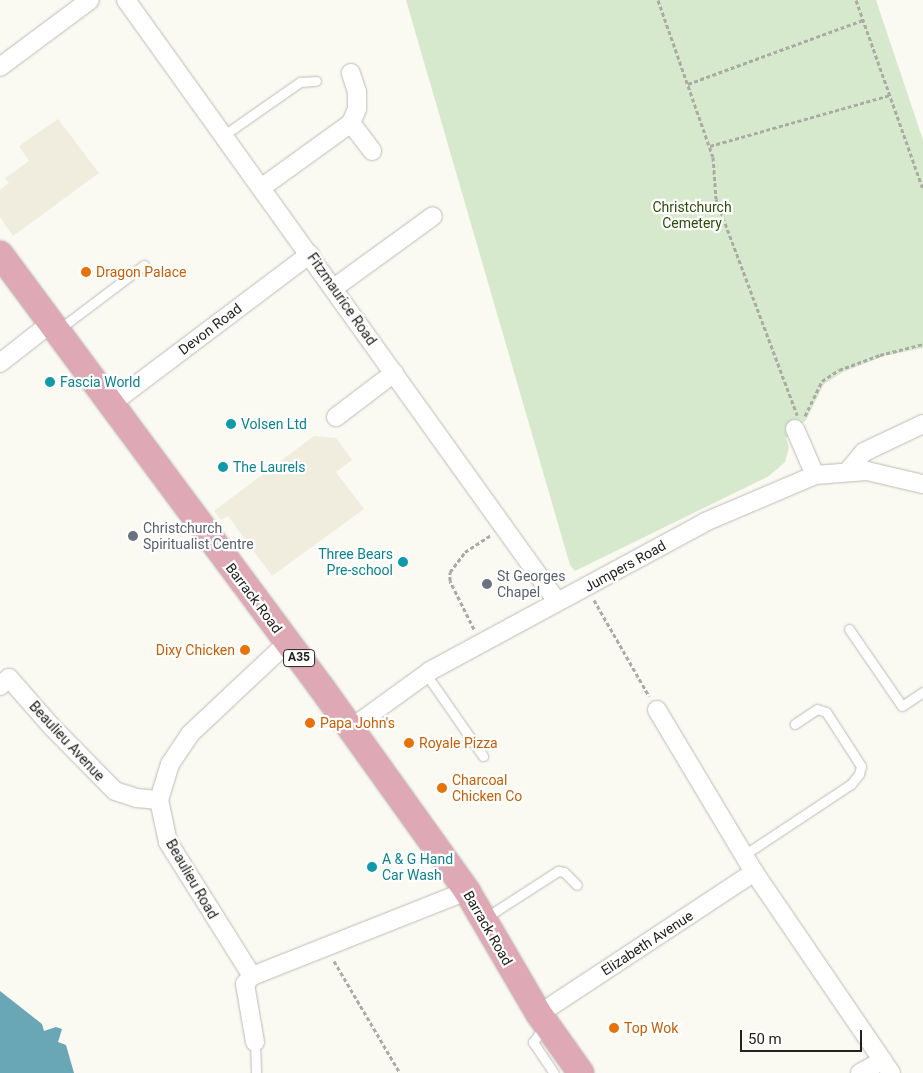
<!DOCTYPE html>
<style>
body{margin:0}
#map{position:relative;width:923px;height:1073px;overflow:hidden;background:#faf9f2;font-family:Roboto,sans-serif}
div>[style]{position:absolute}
.built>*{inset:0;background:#f0eddf}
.green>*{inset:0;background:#d7e9cc}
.water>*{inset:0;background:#69a7b6}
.path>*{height:3px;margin-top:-1.5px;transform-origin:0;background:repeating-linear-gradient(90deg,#abaaa4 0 4px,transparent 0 6.5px)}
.roads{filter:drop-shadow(0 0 1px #bdbbb5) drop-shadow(0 0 1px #bdbbb5)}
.lane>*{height:9px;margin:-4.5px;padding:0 4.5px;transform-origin:4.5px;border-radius:4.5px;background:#fff}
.street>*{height:18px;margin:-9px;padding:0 9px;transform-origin:9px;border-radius:9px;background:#fff}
.primary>*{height:26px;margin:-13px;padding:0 13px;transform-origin:13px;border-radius:13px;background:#dea8b4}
.dots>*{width:14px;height:14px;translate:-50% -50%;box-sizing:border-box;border:2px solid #fff;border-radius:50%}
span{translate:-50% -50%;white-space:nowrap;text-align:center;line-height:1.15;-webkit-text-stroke:4.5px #fff;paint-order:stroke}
.shield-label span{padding:1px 4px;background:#fff;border:1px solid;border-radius:4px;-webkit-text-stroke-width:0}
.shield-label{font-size:12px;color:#22221f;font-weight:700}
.park-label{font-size:14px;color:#2c4c0a}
.food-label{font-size:14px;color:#c56008}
.left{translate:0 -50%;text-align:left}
.right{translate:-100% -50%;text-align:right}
.street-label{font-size:14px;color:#22221f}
.culture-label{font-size:14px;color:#0d838f}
.worship-label{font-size:14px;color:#5b616d}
.scale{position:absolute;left:740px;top:1030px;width:122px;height:22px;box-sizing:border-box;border:2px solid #22221f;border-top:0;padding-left:6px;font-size:15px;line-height:18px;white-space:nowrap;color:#22221f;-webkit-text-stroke:4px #fff;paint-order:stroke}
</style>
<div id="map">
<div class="built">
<i style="clip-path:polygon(58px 119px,99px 173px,13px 236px,0 217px,0 190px,9px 183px,5px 178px,29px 161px,19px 146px)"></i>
<i style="clip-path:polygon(314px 436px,336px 438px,352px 460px,336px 472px,364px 509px,272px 576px,228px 516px,221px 520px,214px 511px)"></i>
</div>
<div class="green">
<i style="clip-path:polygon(406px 0,876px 0,923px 140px,923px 348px,884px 356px,843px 372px,824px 384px,806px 420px,786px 438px,789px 447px,785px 462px,769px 476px,575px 571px,570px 565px)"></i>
</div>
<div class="water">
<i style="clip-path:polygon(0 991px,42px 1024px,44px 1031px,56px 1027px,62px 1029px,58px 1042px,66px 1045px,74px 1073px,0 1073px)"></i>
</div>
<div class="path">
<i style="left:658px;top:0;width:166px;rotate:70.7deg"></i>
<i style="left:713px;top:157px;width:42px;rotate:85.9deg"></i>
<i style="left:716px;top:199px;width:231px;rotate:69.4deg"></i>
<i style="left:856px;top:0;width:201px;rotate:70.5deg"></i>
<i style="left:688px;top:84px;width:186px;rotate:-20.1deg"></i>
<i style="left:710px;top:146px;width:187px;rotate:-15.8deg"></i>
<i style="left:805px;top:416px;width:39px;rotate:-64deg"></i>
<i style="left:822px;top:381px;width:20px;rotate:-33deg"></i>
<i style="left:839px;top:370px;width:44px;rotate:-20.1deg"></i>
<i style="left:880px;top:355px;width:44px;rotate:-14.3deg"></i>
<i style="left:594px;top:600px;width:111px;rotate:60.2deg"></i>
<i style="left:474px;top:629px;width:54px;rotate:-116.6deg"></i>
<i style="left:450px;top:581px;width:9px;rotate:-90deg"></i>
<i style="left:450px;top:572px;width:25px;rotate:-53deg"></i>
<i style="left:465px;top:552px;width:31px;rotate:-33deg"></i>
<i style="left:334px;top:961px;width:130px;rotate:59.5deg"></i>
</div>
<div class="roads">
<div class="lane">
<i style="left:224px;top:135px;width:93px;rotate:-34.9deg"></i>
<i style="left:300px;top:82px;width:16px;rotate:-4deg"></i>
<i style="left:58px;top:330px;width:108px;rotate:-37.1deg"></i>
<i style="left:849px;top:629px;width:93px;rotate:55.5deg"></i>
<i style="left:902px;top:706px;width:25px;rotate:-34deg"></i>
<i style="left:426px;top:674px;width:100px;rotate:55.2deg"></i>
<i style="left:744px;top:855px;width:128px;rotate:-33.6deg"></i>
<i style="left:851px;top:784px;width:13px;rotate:-51deg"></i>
<i style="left:859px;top:774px;width:8px;rotate:-76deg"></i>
<i style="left:861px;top:766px;width:64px;rotate:-122.9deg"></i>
<i style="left:826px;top:712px;width:9px;rotate:-162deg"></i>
<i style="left:817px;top:709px;width:27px;rotate:146deg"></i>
<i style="left:485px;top:918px;width:87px;rotate:-32.8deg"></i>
<i style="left:558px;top:871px;width:6px;rotate:9deg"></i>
<i style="left:564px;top:872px;width:18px;rotate:45deg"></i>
<i style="left:544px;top:1027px;width:19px;rotate:126deg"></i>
<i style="left:533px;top:1042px;width:37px;rotate:56deg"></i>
<i style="left:255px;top:1042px;width:31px;rotate:88deg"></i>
</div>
<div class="street">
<i style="left:126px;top:0;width:738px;rotate:54.37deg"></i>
<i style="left:0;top:67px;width:112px;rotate:-36.7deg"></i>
<i style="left:351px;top:123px;width:35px;rotate:53deg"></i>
<i style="left:261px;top:188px;width:111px;rotate:-35.8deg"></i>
<i style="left:351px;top:123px;width:15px;rotate:-67deg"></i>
<i style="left:357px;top:109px;width:17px;rotate:-90deg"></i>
<i style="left:357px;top:92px;width:20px;rotate:-108deg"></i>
<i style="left:334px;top:288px;width:122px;rotate:-36deg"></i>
<i style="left:0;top:363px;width:63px;rotate:-38deg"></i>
<i style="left:111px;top:404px;width:249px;rotate:-37deg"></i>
<i style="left:336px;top:417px;width:73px;rotate:-37.2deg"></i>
<i style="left:795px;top:429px;width:50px;rotate:66.5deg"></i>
<i style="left:848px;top:471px;width:25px;rotate:-50deg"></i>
<i style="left:864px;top:452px;width:65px;rotate:-25.4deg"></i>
<i style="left:0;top:686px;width:12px;rotate:-42deg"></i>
<i style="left:9px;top:678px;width:67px;rotate:48.7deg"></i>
<i style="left:53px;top:728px;width:88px;rotate:45.5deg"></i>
<i style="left:115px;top:791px;width:22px;rotate:18deg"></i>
<i style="left:136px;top:798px;width:23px;rotate:5deg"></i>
<i style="left:657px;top:710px;width:189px;rotate:59.1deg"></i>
<i style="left:754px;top:872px;width:243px;rotate:55.7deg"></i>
<i style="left:350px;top:729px;width:99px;rotate:-35.9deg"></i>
<i style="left:430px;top:671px;width:313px;rotate:-28.4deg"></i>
<i style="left:705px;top:522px;width:120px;rotate:-23.1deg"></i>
<i style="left:815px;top:475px;width:52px;rotate:-4.4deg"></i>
<i style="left:867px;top:471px;width:57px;rotate:13.1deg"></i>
<i style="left:252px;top:976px;width:231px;rotate:-21.6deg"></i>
<i style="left:539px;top:1014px;width:258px;rotate:-33.4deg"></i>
<i style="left:255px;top:1042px;width:59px;rotate:-99.8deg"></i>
<i style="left:245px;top:984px;width:11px;rotate:-49deg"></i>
<i style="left:252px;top:976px;width:158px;rotate:-122.1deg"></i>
<i style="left:168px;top:842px;width:43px;rotate:-102.1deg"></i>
<i style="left:159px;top:800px;width:38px;rotate:-73deg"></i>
<i style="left:170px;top:764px;width:36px;rotate:-56deg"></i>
<i style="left:190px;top:734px;width:133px;rotate:-43.2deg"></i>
<i style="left:860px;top:1073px;width:26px;rotate:-29deg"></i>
</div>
<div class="primary">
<i style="left:0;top:254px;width:539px;rotate:53.45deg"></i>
<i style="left:321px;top:687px;width:251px;rotate:54.4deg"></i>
<i style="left:467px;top:891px;width:143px;rotate:59.7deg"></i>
<i style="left:539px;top:1014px;width:72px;rotate:54.6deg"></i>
</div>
</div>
<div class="dots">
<i style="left:86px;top:272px;background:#e8710a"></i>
<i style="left:50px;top:382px;background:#0f9aa8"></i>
<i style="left:231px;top:424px;background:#0f9aa8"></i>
<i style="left:223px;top:467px;background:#0f9aa8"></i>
<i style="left:133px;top:536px;background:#6b7280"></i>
<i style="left:403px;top:562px;background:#0f9aa8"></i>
<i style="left:487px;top:584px;background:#6b7280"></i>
<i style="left:245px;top:650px;background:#e8710a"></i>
<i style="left:310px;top:723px;background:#e8710a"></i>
<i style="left:409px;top:743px;background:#e8710a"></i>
<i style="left:442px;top:788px;background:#e8710a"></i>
<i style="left:372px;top:867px;background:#0f9aa8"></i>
<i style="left:614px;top:1028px;background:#e8710a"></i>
</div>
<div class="shield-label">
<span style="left:299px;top:658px">A35</span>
</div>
<div class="park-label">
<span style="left:692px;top:215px">Christchurch<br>Cemetery</span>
</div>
<div class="food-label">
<span class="left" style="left:96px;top:272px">Dragon Palace</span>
<span class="right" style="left:235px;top:650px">Dixy Chicken</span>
<span class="left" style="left:320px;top:723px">Papa John's</span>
<span class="left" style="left:419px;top:743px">Royale Pizza</span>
<span class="left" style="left:452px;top:788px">Charcoal<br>Chicken Co</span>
<span class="left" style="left:624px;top:1028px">Top Wok</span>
</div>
<div class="street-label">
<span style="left:342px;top:299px;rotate:55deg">Fitzmaurice Road</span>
<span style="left:210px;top:329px;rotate:-37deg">Devon Road</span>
<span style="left:625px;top:566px;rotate:-29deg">Jumpers Road</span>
<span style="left:254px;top:598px;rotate:53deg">Barrack Road</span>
<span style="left:67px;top:741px;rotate:47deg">Beaulieu Avenue</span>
<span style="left:192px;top:879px;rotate:60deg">Beaulieu Road</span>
<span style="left:488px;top:928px;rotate:60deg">Barrack Road</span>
<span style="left:647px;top:943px;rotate:-33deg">Elizabeth Avenue</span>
</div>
<div class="culture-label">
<span class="left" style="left:60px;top:382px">Fascia World</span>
<span class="left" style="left:241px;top:424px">Volsen Ltd</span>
<span class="left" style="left:233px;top:467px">The Laurels</span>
<span class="right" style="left:393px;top:562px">Three Bears<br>Pre-school</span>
<span class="left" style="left:382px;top:867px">A &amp; G Hand<br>Car Wash</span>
</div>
<div class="worship-label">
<span class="left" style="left:143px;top:536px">Christchurch<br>Spiritualist Centre</span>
<span class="left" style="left:497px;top:584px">St Georges<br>Chapel</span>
</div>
<div class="scale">50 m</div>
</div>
